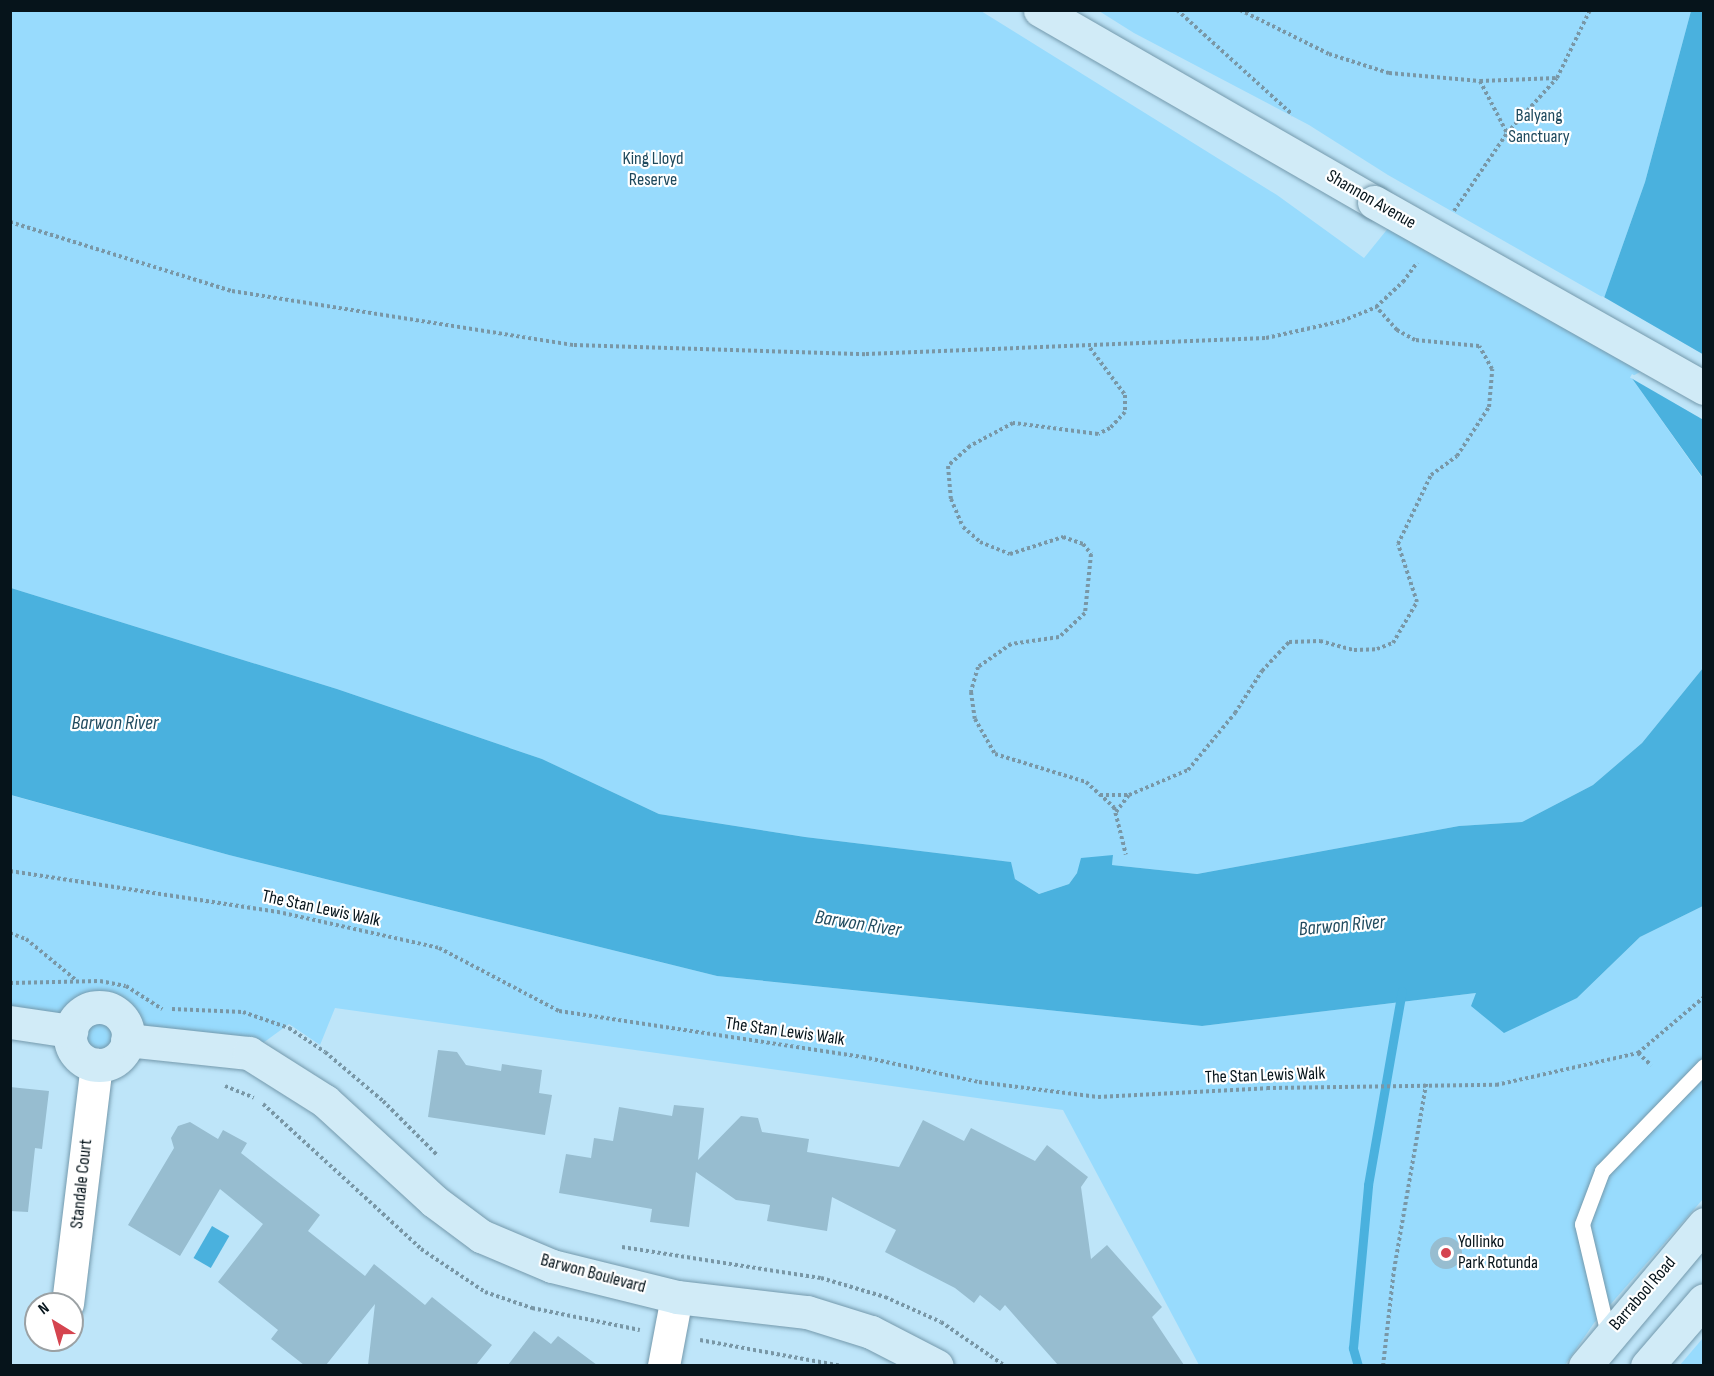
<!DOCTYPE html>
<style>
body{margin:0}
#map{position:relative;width:1714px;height:1376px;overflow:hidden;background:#bee5f9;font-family:"Sofia Sans Condensed",sans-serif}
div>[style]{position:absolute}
.green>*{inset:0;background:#98dbfd}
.water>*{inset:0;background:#4ab1de;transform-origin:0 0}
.pier>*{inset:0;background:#bee5f9;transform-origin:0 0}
.stream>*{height:9px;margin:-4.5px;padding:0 4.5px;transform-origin:4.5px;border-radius:4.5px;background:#4ab1de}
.building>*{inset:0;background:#97bdd0}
.round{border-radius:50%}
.path>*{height:4px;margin-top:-2px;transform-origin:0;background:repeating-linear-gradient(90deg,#7997a6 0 3px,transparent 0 6px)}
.roads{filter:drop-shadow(0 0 2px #7499ac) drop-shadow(0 0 2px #7499ac)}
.lane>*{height:15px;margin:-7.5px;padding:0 7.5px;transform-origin:7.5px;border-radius:7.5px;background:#fff}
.street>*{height:32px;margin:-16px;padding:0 16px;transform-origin:16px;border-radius:16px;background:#fff}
.secondary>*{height:33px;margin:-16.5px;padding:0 16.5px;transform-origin:16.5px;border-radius:16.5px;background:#d1ebf7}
.secondary>.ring{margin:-16.5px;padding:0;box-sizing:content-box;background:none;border:33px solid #d1ebf7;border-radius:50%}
.bridges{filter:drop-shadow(0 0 2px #7499ac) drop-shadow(0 0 2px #7499ac)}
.secondary-bridge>*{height:33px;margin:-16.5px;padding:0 16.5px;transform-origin:16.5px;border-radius:16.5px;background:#d1ebf7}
.dots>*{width:16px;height:16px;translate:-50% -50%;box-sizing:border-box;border:3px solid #fff;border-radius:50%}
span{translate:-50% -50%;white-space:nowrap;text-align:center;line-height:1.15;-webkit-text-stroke:4.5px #fff;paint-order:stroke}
.park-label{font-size:18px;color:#1e495d}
.street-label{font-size:18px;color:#06141b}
.poi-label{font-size:18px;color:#06141b}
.left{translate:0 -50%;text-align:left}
.water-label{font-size:20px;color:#214c60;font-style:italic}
.frame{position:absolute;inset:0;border:12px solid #06141b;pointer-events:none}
.north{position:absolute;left:24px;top:1292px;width:60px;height:60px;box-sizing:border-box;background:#fff;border:2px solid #9ba1a4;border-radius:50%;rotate:323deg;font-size:16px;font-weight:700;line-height:24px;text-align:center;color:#06141b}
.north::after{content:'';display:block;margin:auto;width:21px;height:27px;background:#d5444f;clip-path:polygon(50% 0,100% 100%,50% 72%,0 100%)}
</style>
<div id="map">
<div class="green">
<i style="clip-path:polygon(10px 11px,981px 11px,1277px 195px,1364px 258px,1398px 216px,1658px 362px,1631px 377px,1703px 479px,1703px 668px,1642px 743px,1593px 785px,1522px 822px,1459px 826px,1197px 874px,1112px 865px,1113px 856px,1077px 873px,1069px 884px,1039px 894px,1015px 879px,1010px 862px,805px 837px,659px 814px,542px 759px,337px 689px,11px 588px)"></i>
<i style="clip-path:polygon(1099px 11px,1691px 11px,1645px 182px,1604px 298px,1388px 175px,1309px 125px,1134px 33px)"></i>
<i style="clip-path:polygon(10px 795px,229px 855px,717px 976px,1202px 1026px,1476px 993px,1577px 998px,1640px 937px,1703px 906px,1703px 1199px,1594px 1323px,1565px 1365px,1199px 1365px,1063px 1110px,335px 1008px,320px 1045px,289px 1024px,249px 1053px,125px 1048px,106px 1064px,88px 1063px,74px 1050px,70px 1041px,11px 1022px)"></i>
<i style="clip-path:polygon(1703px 1338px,1703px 1365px,1680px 1365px)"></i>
</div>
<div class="water">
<i style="clip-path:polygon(1691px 11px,1703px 11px,1703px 355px,1604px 298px,1645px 182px)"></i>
<i style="clip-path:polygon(1631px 377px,1703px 419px,1703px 479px,1703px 478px)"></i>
<i style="clip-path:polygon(11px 588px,337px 689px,542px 759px,659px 814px,805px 837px,1011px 862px,1015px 879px,1039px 894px,1069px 884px,1077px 873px,1081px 858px,1113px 855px,1112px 865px,1197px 874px,1459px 826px,1522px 822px,1593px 785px,1642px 743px,1703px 668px,1703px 906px,1640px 937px,1577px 998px,1504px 1033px,1471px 1006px,1476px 993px,1202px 1026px,717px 976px,229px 855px,11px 795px)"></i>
<i style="left:212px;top:1226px;width:20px;height:37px;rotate:30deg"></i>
</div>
<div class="pier">
<i style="left:1602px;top:296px;width:116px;height:4px;rotate:30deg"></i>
<i style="left:1632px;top:374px;width:83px;height:4px;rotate:30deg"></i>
</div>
<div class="stream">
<i style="left:1358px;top:1366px;width:19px;rotate:-106deg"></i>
<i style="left:1353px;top:1348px;width:164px;rotate:-84.7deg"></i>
<i style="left:1368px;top:1185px;width:197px;rotate:-80.1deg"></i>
</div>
<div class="building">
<i style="clip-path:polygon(438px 1050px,457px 1052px,466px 1065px,501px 1071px,502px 1064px,542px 1070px,539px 1093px,552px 1095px,545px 1135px,428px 1117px)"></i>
<i style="clip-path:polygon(10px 1087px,49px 1091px,42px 1149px,35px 1148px,28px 1212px,10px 1211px)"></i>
<i style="clip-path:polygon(674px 1105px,704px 1108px,698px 1160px,741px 1116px,758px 1118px,762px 1132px,809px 1139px,807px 1152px,899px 1167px,923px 1120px,964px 1141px,971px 1128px,1035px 1161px,1047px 1145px,1088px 1177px,1081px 1187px,1091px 1259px,1107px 1245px,1162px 1307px,1152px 1317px,1184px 1365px,1058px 1365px,1005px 1305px,1000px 1311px,980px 1295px,974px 1303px,955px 1288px,885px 1252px,896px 1230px,832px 1197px,827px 1231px,767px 1221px,770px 1205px,736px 1200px,696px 1172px,689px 1227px,650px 1222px,652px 1209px,559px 1193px,566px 1154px,591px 1158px,594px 1138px,613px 1141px,619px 1107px,672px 1116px)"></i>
<i style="clip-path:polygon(190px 1122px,218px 1139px,223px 1130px,247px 1143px,241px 1153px,320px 1215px,308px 1231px,365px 1276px,374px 1264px,425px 1305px,432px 1297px,492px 1345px,476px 1365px,368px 1365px,375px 1304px,326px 1365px,304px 1365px,271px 1339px,278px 1330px,218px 1282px,263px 1224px,220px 1189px,180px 1256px,128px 1225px,174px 1148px,171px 1138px,178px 1126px)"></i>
<i class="round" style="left:1430px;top:1237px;width:32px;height:32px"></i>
<i style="clip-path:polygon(534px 1331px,551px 1344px,558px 1336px,597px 1365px,508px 1365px)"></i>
</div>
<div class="path">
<i style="left:1177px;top:10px;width:156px;rotate:42.2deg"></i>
<i style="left:1240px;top:10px;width:99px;rotate:26.3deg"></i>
<i style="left:1329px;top:54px;width:63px;rotate:17.6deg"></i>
<i style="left:1389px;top:73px;width:91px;rotate:5deg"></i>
<i style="left:1480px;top:81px;width:59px;rotate:62.6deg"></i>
<i style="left:1480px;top:81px;width:77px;rotate:-2.2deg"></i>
<i style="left:1454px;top:211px;width:94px;rotate:-55.8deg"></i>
<i style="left:1507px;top:133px;width:74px;rotate:-47.7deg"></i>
<i style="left:1557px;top:78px;width:76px;rotate:-64.1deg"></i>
<i style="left:10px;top:222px;width:232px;rotate:17.3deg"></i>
<i style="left:232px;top:291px;width:346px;rotate:9deg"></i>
<i style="left:574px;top:345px;width:292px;rotate:1.8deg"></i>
<i style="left:866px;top:354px;width:400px;rotate:-2.3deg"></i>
<i style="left:1266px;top:338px;width:78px;rotate:-12.6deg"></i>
<i style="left:1342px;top:321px;width:37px;rotate:-22deg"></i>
<i style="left:1376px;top:307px;width:37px;rotate:-43deg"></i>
<i style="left:1403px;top:282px;width:24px;rotate:-54deg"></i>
<i style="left:1090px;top:348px;width:59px;rotate:53.3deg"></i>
<i style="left:1125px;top:395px;width:17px;rotate:90deg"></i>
<i style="left:1125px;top:412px;width:22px;rotate:133deg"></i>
<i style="left:1110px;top:428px;width:13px;rotate:153deg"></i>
<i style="left:1098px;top:434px;width:86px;rotate:-172.6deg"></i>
<i style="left:1013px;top:423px;width:49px;rotate:151.9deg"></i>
<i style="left:970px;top:446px;width:30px;rotate:138deg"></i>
<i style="left:948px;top:466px;width:33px;rotate:85deg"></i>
<i style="left:951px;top:499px;width:30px;rotate:67deg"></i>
<i style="left:963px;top:527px;width:23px;rotate:41deg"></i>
<i style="left:980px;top:542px;width:32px;rotate:22deg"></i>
<i style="left:1010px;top:554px;width:56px;rotate:-17.8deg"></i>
<i style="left:1063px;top:537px;width:21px;rotate:19deg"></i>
<i style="left:1083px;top:544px;width:13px;rotate:51deg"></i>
<i style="left:1091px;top:554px;width:59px;rotate:95.8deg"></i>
<i style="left:1085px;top:613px;width:35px;rotate:137deg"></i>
<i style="left:1059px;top:637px;width:49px;rotate:171.7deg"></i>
<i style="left:1011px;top:644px;width:40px;rotate:145.1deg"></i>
<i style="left:978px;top:667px;width:26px;rotate:106deg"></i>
<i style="left:971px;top:692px;width:27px;rotate:82deg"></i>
<i style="left:975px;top:719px;width:40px;rotate:60.3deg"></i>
<i style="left:995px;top:754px;width:95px;rotate:17.1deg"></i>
<i style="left:1086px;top:782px;width:38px;rotate:42deg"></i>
<i style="left:1114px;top:807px;width:49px;rotate:76deg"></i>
<i style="left:1100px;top:795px;width:28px"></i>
<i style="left:1116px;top:812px;width:21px;rotate:-53deg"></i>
<i style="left:1129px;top:795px;width:64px;rotate:-23deg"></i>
<i style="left:1188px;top:770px;width:74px;rotate:-50.5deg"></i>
<i style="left:1235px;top:713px;width:50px;rotate:-57.3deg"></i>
<i style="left:1262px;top:671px;width:40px;rotate:-47deg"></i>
<i style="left:1289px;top:642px;width:31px;rotate:-2deg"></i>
<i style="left:1320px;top:641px;width:35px;rotate:15deg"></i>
<i style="left:1354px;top:650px;width:23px;rotate:-2deg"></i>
<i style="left:1377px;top:649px;width:17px;rotate:-21deg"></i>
<i style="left:1393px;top:643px;width:48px;rotate:-59.7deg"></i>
<i style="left:1417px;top:602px;width:61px;rotate:-108.1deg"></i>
<i style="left:1398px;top:544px;width:76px;rotate:-64.4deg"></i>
<i style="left:1431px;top:475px;width:32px;rotate:-36deg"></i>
<i style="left:1457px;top:456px;width:59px;rotate:-56.9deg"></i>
<i style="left:1489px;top:407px;width:38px;rotate:-85deg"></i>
<i style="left:1492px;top:369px;width:26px;rotate:-119deg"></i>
<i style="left:1479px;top:346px;width:64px;rotate:-174.6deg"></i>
<i style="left:1415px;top:340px;width:21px;rotate:-151deg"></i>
<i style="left:1397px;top:330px;width:31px;rotate:-132deg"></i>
<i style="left:10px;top:871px;width:276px;rotate:8.7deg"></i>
<i style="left:283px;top:913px;width:160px;rotate:12.6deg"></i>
<i style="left:439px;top:948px;width:136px;rotate:27.7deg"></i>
<i style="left:559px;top:1011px;width:307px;rotate:8.6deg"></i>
<i style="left:863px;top:1057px;width:119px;rotate:12.2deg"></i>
<i style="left:979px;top:1082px;width:120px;rotate:7.2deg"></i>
<i style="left:1098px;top:1097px;width:169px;rotate:-3deg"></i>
<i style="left:1267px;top:1088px;width:229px;rotate:-0.8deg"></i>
<i style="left:1496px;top:1085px;width:146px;rotate:-12.7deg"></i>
<i style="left:1638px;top:1053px;width:87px;rotate:-40.3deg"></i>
<i style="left:10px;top:933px;width:17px;rotate:21deg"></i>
<i style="left:26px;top:939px;width:65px;rotate:39.4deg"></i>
<i style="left:10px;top:983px;width:90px;rotate:-1.3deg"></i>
<i style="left:100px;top:981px;width:26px;rotate:11deg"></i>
<i style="left:126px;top:986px;width:43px;rotate:32.6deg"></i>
<i style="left:172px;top:1009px;width:71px;rotate:2.4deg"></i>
<i style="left:243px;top:1012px;width:49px;rotate:19.2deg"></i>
<i style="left:289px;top:1028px;width:43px;rotate:33.7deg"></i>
<i style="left:325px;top:1052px;width:76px;rotate:40.2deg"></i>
<i style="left:383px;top:1101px;width:78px;rotate:45deg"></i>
<i style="left:1638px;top:1053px;width:18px;rotate:43deg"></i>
<i style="left:225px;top:1086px;width:31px;rotate:22deg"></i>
<i style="left:263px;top:1104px;width:214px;rotate:42.5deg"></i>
<i style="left:421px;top:1249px;width:77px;rotate:33.9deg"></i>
<i style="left:485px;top:1292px;width:50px;rotate:18.8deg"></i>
<i style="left:532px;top:1308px;width:110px;rotate:11.5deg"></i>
<i style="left:622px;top:1247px;width:201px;rotate:8.9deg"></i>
<i style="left:821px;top:1278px;width:67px;rotate:16.5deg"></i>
<i style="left:885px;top:1297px;width:61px;rotate:24.1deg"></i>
<i style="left:941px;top:1322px;width:78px;rotate:34.5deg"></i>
<i style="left:700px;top:1340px;width:143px;rotate:10.4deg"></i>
<i style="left:1383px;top:1366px;width:97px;rotate:-83.5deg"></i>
<i style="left:1394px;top:1270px;width:189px;rotate:-80.2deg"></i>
</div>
<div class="roads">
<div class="lane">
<i style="left:1608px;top:1334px;width:113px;rotate:-103.3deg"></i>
<i style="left:1582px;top:1224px;width:57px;rotate:-69.3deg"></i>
<i style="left:1602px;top:1171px;width:146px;rotate:-45.8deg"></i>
</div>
<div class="street">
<i style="left:68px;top:1304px;width:241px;rotate:-83.1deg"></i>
<i style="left:664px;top:1366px;width:70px;rotate:-79.3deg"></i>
</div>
<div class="secondary">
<i style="left:1040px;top:10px;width:385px;rotate:29.9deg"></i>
<i class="ring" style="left:70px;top:1007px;width:25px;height:25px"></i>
<i style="left:10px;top:1022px;width:62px;rotate:8.4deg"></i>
<i style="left:127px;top:1040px;width:123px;rotate:6.1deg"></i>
<i style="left:249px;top:1053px;width:90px;rotate:32.3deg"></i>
<i style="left:325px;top:1101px;width:148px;rotate:42.5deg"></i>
<i style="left:434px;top:1201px;width:59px;rotate:36.7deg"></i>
<i style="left:481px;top:1236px;width:77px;rotate:22.9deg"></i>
<i style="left:552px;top:1266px;width:129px;rotate:13.9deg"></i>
<i style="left:677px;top:1297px;width:131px;rotate:6.6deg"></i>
<i style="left:807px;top:1312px;width:67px;rotate:17.4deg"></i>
<i style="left:871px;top:1332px;width:74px;rotate:27.3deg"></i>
<i style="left:1585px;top:1366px;width:185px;rotate:-50deg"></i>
<i style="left:1647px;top:1366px;width:87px;rotate:-49.2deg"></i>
</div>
</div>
<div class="bridges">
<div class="secondary-bridge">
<i style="left:1374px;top:202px;width:379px;rotate:29.4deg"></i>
</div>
</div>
<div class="dots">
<i style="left:1446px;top:1253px;background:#d5444f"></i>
</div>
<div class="park-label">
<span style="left:1539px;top:127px">Balyang<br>Sanctuary</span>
<span style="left:653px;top:170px">King Lloyd<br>Reserve</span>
</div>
<div class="street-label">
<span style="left:1371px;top:200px;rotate:30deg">Shannon Avenue</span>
<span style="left:321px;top:909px;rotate:12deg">The Stan Lewis Walk</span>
<span style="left:785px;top:1032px;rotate:8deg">The Stan Lewis Walk</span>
<span style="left:1265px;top:1076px;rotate:-2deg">The Stan Lewis Walk</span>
<span style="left:82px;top:1184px;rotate:-84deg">Standale Court</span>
<span style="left:593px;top:1274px;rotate:15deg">Barwon Boulevard</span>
<span style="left:1643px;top:1294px;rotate:-49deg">Barrabool Road</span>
</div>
<div class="poi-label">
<span class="left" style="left:1458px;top:1253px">Yollinko<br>Park Rotunda</span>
</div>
<div class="water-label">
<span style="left:115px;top:723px">Barwon River</span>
<span style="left:858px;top:924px;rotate:9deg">Barwon River</span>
<span style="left:1342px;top:926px;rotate:-5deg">Barwon River</span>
</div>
<div class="frame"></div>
<div class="north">N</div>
</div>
